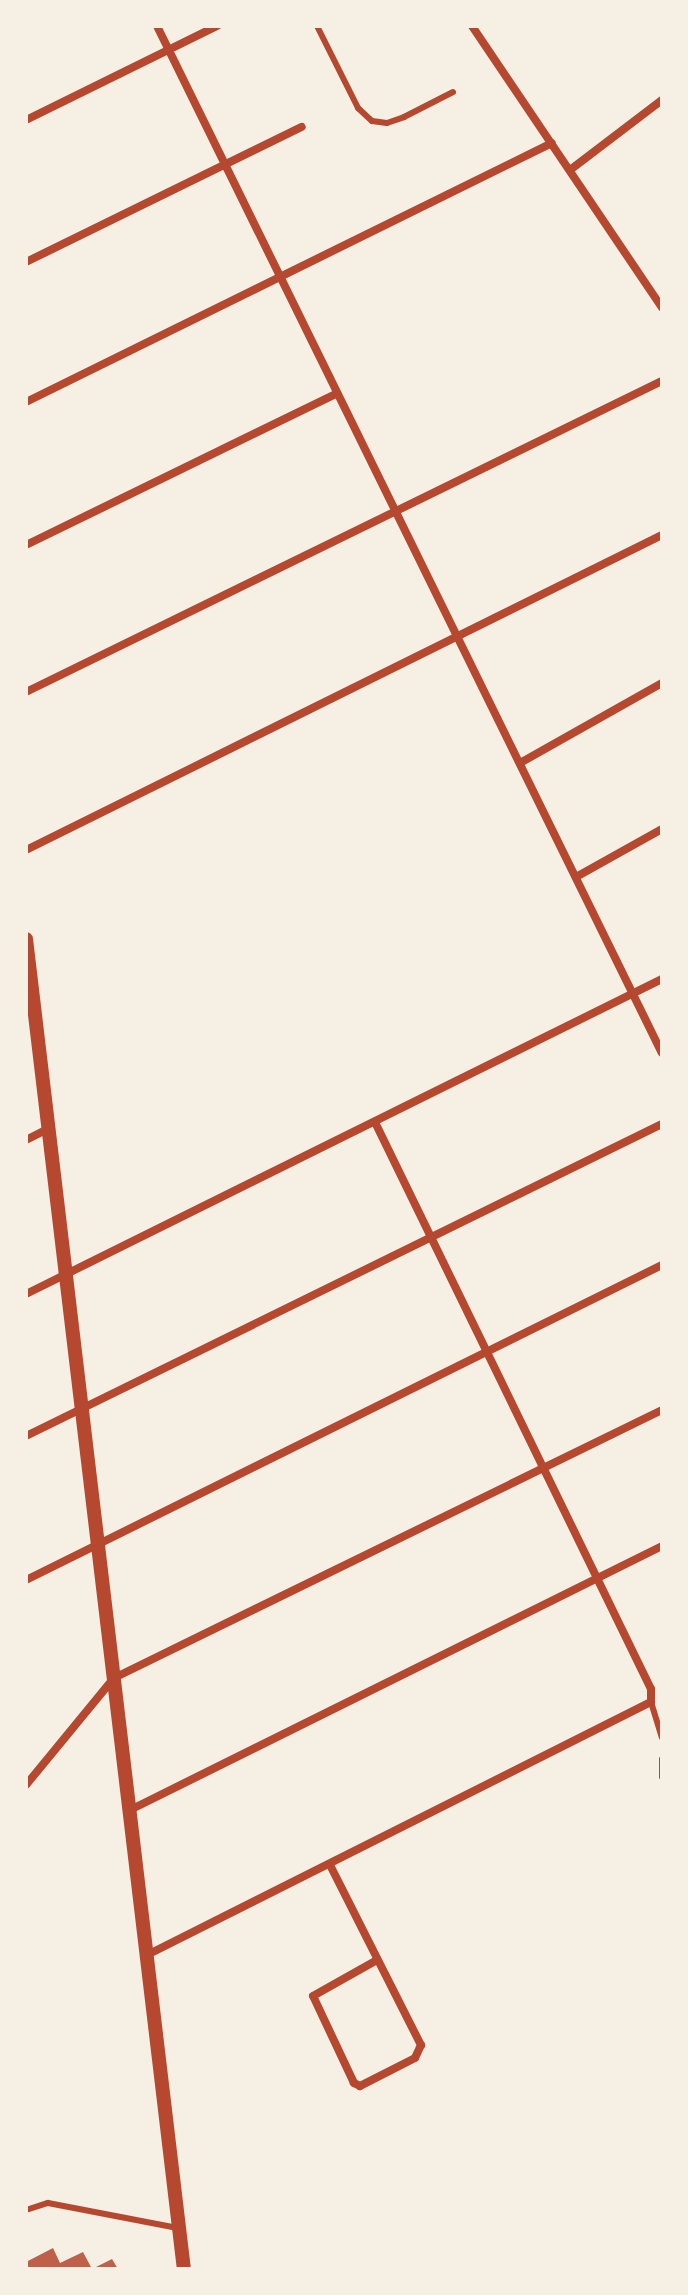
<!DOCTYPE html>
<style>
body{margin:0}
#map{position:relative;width:688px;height:2295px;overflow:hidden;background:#f6efe4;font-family:"Roboto Condensed",sans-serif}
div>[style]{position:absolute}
.building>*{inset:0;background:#bf614a}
.service>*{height:6px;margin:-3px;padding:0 3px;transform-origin:3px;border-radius:3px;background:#b5482f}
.minor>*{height:8px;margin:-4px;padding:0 4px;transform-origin:4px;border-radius:4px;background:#b5482f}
.tertiary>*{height:14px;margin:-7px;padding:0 7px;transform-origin:7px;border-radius:7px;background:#b5482f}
span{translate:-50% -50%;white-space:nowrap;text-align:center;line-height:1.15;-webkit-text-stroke:7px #f6efe4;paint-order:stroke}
.frame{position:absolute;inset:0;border:28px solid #f6efe4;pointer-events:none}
</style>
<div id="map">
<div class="building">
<i style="clip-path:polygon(53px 2248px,60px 2263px,83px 2252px,92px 2269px,112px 2259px,118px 2269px,26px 2269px,26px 2262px)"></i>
</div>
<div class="service">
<i style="left:317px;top:26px;width:92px;rotate:63.4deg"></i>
<i style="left:358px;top:108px;width:19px;rotate:43deg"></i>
<i style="left:372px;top:121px;width:15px;rotate:8deg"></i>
<i style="left:387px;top:123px;width:18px;rotate:-19deg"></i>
<i style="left:404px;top:117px;width:55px;rotate:-27deg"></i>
<i style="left:651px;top:1702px;width:37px;rotate:73deg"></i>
<i style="left:662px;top:1759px;width:18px;rotate:90deg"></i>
<i style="left:26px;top:2210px;width:23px;rotate:-18deg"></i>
<i style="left:48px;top:2203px;width:132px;rotate:10.9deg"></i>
</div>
<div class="minor">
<i style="left:157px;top:26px;width:1144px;rotate:63.82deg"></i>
<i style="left:472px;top:26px;width:340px;rotate:56deg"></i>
<i style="left:26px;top:120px;width:213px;rotate:-26.2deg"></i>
<i style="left:570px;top:170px;width:116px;rotate:-37.3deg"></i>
<i style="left:26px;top:262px;width:307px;rotate:-26.1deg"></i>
<i style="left:26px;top:402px;width:586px;rotate:-26.22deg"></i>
<i style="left:26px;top:545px;width:346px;rotate:-26deg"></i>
<i style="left:26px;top:692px;width:708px;rotate:-26.06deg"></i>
<i style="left:520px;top:763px;width:163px;rotate:-29.4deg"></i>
<i style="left:26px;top:850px;width:710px;rotate:-26.35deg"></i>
<i style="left:576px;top:877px;width:98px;rotate:-29.2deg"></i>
<i style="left:26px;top:1140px;width:25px;rotate:-27deg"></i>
<i style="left:26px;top:1294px;width:710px;rotate:-26.35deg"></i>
<i style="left:26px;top:1436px;width:708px;rotate:-26.13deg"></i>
<i style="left:26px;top:1580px;width:710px;rotate:-26.35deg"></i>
<i style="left:26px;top:1785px;width:139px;rotate:-50.6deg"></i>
<i style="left:114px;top:1678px;width:610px;rotate:-26.06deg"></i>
<i style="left:130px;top:1810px;width:594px;rotate:-26.39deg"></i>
<i style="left:330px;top:1865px;width:202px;rotate:63.2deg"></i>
<i style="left:421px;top:2045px;width:14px;rotate:115deg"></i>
<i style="left:415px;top:2058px;width:62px;rotate:153deg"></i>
<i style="left:360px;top:2086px;width:7px;rotate:-153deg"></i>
<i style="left:354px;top:2083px;width:96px;rotate:-115.2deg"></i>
<i style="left:313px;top:1996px;width:73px;rotate:-29.4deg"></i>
<i style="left:147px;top:1955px;width:564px;rotate:-26.66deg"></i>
<i style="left:651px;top:1702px;width:13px;rotate:-90deg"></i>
<i style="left:651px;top:1689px;width:631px;rotate:-115.96deg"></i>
</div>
<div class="tertiary">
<i style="left:26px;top:939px;width:1339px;rotate:83.23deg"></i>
</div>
<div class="frame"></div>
</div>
